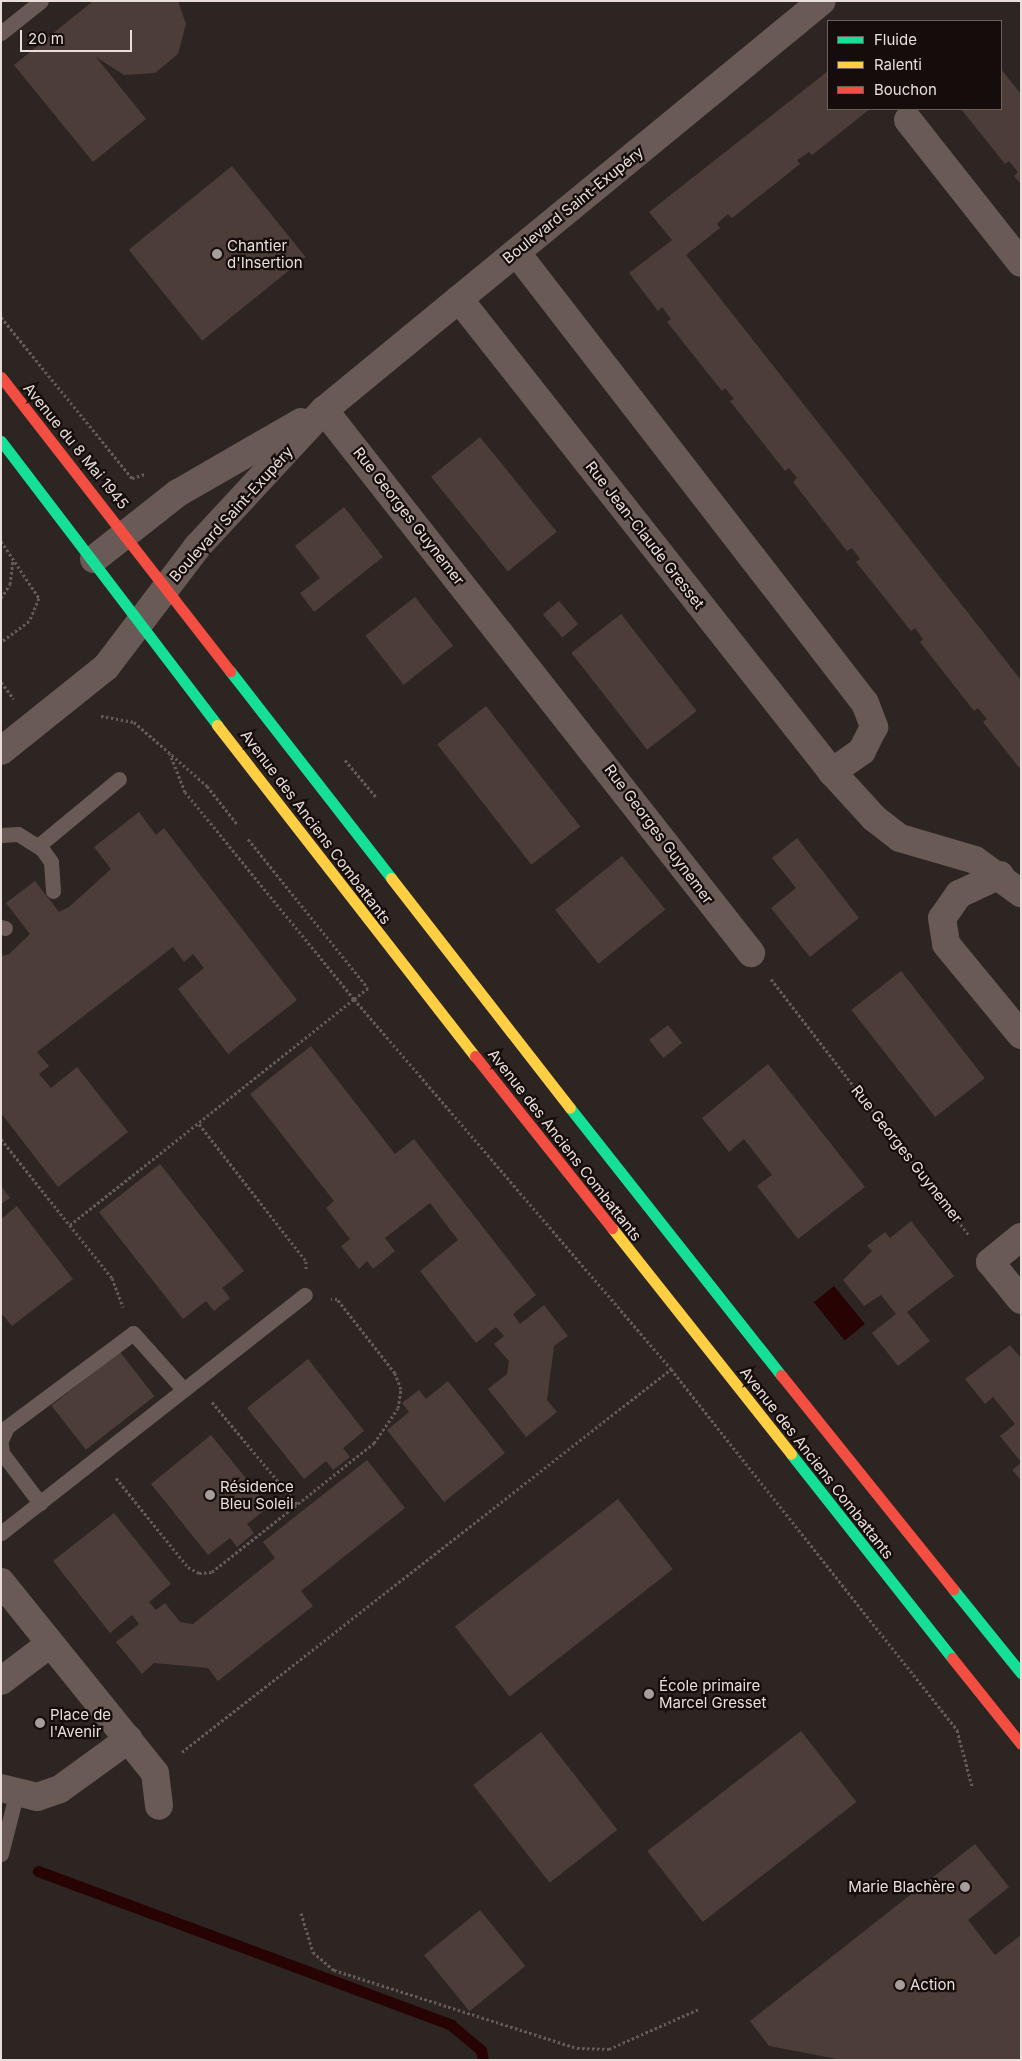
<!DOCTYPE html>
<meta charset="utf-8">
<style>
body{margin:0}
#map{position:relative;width:1022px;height:2061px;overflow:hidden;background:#2d2522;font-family:Inter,sans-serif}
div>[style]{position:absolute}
.water>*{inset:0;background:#270303;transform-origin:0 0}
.stream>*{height:11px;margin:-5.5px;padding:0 5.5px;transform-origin:5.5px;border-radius:5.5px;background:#270303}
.building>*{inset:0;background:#4d3d38;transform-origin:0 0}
.path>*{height:3px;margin-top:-1.5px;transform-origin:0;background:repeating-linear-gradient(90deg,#655b57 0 2.5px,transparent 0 5px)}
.lane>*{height:15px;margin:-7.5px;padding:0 7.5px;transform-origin:7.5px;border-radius:7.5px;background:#695a55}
.street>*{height:28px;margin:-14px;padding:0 14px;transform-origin:14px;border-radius:14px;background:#695a55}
.fast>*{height:11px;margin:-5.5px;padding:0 5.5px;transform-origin:5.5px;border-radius:5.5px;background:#16e098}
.slow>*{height:11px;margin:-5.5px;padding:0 5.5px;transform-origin:5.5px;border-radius:5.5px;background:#ffcf43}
.jam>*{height:11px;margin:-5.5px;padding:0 5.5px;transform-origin:5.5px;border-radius:5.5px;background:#f24e42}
.dots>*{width:14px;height:14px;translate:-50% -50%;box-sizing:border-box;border:2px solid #150d0b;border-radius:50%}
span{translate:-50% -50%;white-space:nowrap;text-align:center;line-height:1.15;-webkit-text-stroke:4.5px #150d0b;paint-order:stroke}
.street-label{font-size:15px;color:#e9deda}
.poi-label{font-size:15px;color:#e9deda}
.left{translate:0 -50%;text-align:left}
.right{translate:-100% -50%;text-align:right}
.frame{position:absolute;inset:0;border:2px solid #e9deda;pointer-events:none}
.legend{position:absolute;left:827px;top:20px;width:175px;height:90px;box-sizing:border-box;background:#150d0b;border:1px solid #6a615e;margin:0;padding:6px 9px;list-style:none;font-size:15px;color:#e9deda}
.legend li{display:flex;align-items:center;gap:10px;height:25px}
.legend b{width:25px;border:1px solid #6a615e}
.scale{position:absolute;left:20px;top:30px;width:112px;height:22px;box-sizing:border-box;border:2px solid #e9deda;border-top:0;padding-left:6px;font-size:15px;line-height:18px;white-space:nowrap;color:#e9deda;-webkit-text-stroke:4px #150d0b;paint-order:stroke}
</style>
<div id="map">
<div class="water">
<i style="left:834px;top:1286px;width:49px;height:26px;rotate:51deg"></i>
</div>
<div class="stream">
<i style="left:38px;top:1871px;width:441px;rotate:20.4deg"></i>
<i style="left:451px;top:2025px;width:39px;rotate:40deg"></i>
<i style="left:481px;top:2050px;width:10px;rotate:79deg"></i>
</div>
<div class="building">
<i style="clip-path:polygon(93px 1px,178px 1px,186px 24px,178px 54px,155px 73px,124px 75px,96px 57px,146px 119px,93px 162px,14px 65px)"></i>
<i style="clip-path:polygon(1001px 69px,1021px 94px,1021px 184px,1014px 176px,1018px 172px,1009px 161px,1005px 164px,961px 109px,1001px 109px)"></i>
<i style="clip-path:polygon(828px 71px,828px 109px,870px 109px,812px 155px,809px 152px,797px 160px,800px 164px,732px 218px,728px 214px,717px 224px,720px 228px,686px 255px,1021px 680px,1021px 770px,983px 722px,987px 719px,978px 708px,974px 711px,920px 642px,923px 639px,915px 628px,911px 631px,856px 562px,860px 559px,852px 548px,847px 551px,793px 482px,797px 478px,789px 468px,785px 471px,730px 401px,734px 399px,725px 388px,722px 391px,667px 322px,671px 319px,662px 307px,658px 311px,629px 273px,672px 240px,649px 212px)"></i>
<i style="left:232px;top:166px;width:117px;height:133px;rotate:51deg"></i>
<i style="left:480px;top:437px;width:122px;height:63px;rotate:51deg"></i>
<i style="clip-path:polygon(344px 507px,383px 557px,314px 612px,300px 593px,320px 578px,295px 546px)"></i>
<i style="left:415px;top:597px;width:62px;height:63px;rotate:52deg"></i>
<i style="left:559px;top:601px;width:30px;height:21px;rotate:50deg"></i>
<i style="left:621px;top:614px;width:123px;height:63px;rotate:52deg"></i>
<i style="left:486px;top:706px;width:153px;height:62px;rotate:52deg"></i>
<i style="clip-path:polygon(139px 812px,156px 835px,164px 828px,297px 1000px,228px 1054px,178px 989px,204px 968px,193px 954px,184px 962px,173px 947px,37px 1052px,49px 1066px,39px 1074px,51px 1088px,77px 1067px,128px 1132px,58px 1187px,1px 1113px,1px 956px,9px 954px,30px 934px,6px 903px,35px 881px,59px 912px,69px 907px,111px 869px,94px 847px)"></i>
<i style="clip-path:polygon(797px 838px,859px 918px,810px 957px,771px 908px,796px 888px,772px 858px)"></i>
<i style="left:622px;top:856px;width:69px;height:86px;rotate:51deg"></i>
<i style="left:901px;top:971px;width:136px;height:63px;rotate:52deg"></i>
<i style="left:668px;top:1025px;width:23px;height:24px;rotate:52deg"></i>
<i style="clip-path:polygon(311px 1046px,395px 1154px,414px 1139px,536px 1295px,513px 1314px,520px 1324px,544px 1305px,568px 1336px,554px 1346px,547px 1400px,557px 1412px,526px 1437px,488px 1389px,507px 1374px,509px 1361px,494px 1344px,504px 1336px,496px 1327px,476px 1343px,420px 1271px,458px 1240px,430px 1203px,385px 1238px,395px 1251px,373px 1269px,367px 1261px,359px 1269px,341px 1246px,350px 1239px,326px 1208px,334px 1201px,250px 1094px)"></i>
<i style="clip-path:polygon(768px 1064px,865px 1187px,798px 1239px,757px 1186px,772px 1175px,744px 1139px,729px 1152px,702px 1118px)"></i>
<i style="clip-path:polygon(160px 1164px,244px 1271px,222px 1288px,230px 1298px,214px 1311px,206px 1301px,183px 1319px,99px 1212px)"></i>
<i style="clip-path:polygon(1px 1186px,10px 1198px,1px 1204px)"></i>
<i style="clip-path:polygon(17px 1206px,73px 1279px,12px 1326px,1px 1313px,1px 1219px)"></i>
<i style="clip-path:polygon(911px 1221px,954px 1276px,907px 1312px,930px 1341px,898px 1366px,872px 1333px,896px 1314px,881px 1295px,864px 1306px,843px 1280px,872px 1251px,867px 1246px,885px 1232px,890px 1238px)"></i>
<i style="clip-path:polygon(1010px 1345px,1021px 1358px,1021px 1462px,1000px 1436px,1015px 1424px,993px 1397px,985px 1404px,965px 1379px)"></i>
<i style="left:120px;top:1352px;width:56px;height:87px;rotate:52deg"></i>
<i style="clip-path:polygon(308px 1359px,364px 1431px,343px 1448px,350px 1457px,333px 1470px,326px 1461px,304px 1479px,247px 1408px)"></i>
<i style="clip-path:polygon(448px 1381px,505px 1453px,444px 1502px,387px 1430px,409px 1412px,402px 1403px,419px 1390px,426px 1399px)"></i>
<i style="clip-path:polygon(211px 1435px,269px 1507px,247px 1524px,254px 1533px,237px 1547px,230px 1538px,208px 1555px,151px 1484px)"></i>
<i style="clip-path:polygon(367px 1460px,405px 1508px,301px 1591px,313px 1606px,218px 1681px,208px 1668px,154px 1663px,142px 1674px,116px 1642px,139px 1624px,132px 1615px,110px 1633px,53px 1561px,114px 1513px,171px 1584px,149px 1602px,156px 1610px,165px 1603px,180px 1622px,193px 1624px,275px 1558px,263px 1542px)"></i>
<i style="clip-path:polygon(1021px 1463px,1021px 1480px,1012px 1470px)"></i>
<i style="left:618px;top:1499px;width:89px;height:207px;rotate:52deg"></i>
<i style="left:801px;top:1731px;width:90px;height:195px;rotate:52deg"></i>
<i style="left:541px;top:1732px;width:124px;height:86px;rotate:52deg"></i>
<i style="clip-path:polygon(975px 1844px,1009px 1887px,968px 1920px,995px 1955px,1021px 1935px,1021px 2060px,842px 2060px,769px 2046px,750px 2021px)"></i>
<i style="left:480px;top:1910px;width:72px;height:72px;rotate:51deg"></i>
</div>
<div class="path">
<i style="left:1px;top:317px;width:208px;rotate:50.9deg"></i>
<i style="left:132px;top:478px;width:14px;rotate:-17deg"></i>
<i style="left:1px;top:541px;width:69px;rotate:56.3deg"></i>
<i style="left:39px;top:598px;width:25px;rotate:113deg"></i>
<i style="left:29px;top:621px;width:35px;rotate:143deg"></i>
<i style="left:1px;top:598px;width:17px;rotate:-57deg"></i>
<i style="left:10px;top:584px;width:26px;rotate:-83deg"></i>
<i style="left:1px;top:682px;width:21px;rotate:53deg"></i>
<i style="left:101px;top:716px;width:34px;rotate:10deg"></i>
<i style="left:134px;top:722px;width:97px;rotate:41.2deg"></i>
<i style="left:207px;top:786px;width:48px;rotate:51.7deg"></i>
<i style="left:345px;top:760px;width:48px;rotate:50deg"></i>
<i style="left:248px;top:839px;width:191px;rotate:51.2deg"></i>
<i style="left:368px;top:988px;width:18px;rotate:142deg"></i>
<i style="left:354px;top:999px;width:487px;rotate:49.4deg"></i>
<i style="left:671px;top:1369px;width:461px;rotate:51.6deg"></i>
<i style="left:957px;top:1730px;width:58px;rotate:75deg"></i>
<i style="left:771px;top:979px;width:324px;rotate:52.3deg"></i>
<i style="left:199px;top:1124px;width:174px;rotate:52deg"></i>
<i style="left:306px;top:1261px;width:8px;rotate:90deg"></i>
<i style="left:1px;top:1139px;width:178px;rotate:51.4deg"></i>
<i style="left:112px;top:1278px;width:31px;rotate:69deg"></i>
<i style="left:70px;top:1225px;width:363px;rotate:-38.5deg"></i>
<i style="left:354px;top:999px;width:267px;rotate:-129.2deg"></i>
<i style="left:185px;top:792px;width:41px;rotate:-111.5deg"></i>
<i style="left:212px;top:1402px;width:133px;rotate:50.2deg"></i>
<i style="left:116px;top:1478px;width:114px;rotate:51deg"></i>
<i style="left:188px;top:1567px;width:13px;rotate:29deg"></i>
<i style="left:199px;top:1573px;width:13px;rotate:-4deg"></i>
<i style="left:212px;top:1572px;width:207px;rotate:-38.5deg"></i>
<i style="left:374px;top:1443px;width:42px;rotate:-55.6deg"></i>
<i style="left:398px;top:1408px;width:19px;rotate:-81deg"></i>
<i style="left:401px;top:1389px;width:17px;rotate:-111deg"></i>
<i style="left:395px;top:1373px;width:94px;rotate:-128.1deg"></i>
<i style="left:337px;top:1299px;width:6px;rotate:180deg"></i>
<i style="left:182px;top:1752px;width:621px;rotate:-38.07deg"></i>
<i style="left:301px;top:1913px;width:41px;rotate:72.9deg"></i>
<i style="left:313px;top:1952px;width:28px;rotate:41deg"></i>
<i style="left:334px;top:1970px;width:255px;rotate:17.8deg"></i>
<i style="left:577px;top:2048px;width:32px;rotate:2deg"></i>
<i style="left:609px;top:2049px;width:98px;rotate:-24deg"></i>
</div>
<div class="lane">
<i style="left:1px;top:33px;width:51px;rotate:-38.7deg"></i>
<i style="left:1px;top:835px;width:17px;rotate:-3deg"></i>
<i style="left:18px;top:834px;width:28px;rotate:32deg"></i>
<i style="left:42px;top:849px;width:16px;rotate:55deg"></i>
<i style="left:51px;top:862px;width:29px;rotate:86deg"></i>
<i style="left:38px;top:846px;width:105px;rotate:-39.6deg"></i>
<i style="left:1px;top:927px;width:4px;rotate:14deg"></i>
<i style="left:1px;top:1440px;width:14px;rotate:-65deg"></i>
<i style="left:7px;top:1427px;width:157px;rotate:-36.7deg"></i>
<i style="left:133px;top:1333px;width:75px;rotate:48.2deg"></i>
<i style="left:1px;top:1445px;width:8px;rotate:83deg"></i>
<i style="left:2px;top:1453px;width:63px;rotate:52.8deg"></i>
<i style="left:1px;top:1533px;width:386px;rotate:-38.1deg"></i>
<i style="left:1px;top:1854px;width:61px;rotate:-75.7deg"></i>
</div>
<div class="street">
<i style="left:908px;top:120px;width:182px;rotate:51.7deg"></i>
<i style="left:516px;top:252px;width:570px;rotate:52.27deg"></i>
<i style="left:865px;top:703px;width:26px;rotate:69deg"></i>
<i style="left:874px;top:727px;width:27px;rotate:117deg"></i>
<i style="left:862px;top:751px;width:37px;rotate:145deg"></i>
<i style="left:459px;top:299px;width:602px;rotate:51.74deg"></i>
<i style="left:832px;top:772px;width:62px;rotate:47.6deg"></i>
<i style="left:874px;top:818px;width:33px;rotate:38deg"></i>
<i style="left:900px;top:838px;width:78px;rotate:16.3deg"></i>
<i style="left:975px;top:860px;width:57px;rotate:35.7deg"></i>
<i style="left:324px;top:410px;width:691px;rotate:51.82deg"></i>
<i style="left:94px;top:559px;width:107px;rotate:-38.2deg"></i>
<i style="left:178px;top:493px;width:142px;rotate:-30deg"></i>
<i style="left:1px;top:751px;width:134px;rotate:-38.7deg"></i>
<i style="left:106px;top:667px;width:151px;rotate:-52.8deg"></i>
<i style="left:197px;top:547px;width:187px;rotate:-47.2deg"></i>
<i style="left:324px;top:410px;width:644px;rotate:-39.4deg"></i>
<i style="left:1000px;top:875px;width:45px;rotate:155.1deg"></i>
<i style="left:959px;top:894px;width:29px;rotate:125deg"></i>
<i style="left:942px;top:918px;width:26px;rotate:81deg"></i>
<i style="left:946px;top:944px;width:118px;rotate:50.5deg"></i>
<i style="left:1021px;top:1237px;width:40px;rotate:141deg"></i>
<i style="left:990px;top:1262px;width:49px;rotate:50.8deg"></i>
<i style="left:1px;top:1582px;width:245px;rotate:51.1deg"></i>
<i style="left:155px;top:1773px;width:33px;rotate:83deg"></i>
<i style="left:1px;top:1681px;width:61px;rotate:-37.1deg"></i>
<i style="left:1px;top:1788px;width:37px;rotate:14deg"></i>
<i style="left:37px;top:1797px;width:24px;rotate:-19deg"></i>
<i style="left:60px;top:1789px;width:85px;rotate:-35.9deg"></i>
</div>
<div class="fast">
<i style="left:1px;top:441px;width:357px;rotate:52.7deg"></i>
<i style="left:230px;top:671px;width:262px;rotate:52.1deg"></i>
<i style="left:570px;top:1108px;width:340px;rotate:51.7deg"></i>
<i style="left:791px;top:1454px;width:260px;rotate:51.7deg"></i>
<i style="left:953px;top:1589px;width:108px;rotate:51deg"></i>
</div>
<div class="slow">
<i style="left:217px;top:725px;width:420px;rotate:52.1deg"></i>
<i style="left:391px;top:878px;width:291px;rotate:52.1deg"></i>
<i style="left:612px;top:1228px;width:288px;rotate:51.6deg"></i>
</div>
<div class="jam">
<i style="left:1px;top:377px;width:373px;rotate:52.1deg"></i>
<i style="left:475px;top:1056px;width:220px;rotate:51.5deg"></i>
<i style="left:781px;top:1375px;width:275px;rotate:51.2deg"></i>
<i style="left:952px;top:1658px;width:110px;rotate:51.3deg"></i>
</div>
<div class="dots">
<i style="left:217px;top:254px;background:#a79d9a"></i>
<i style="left:210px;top:1495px;background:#a79d9a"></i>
<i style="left:649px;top:1694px;background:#a79d9a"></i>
<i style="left:40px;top:1723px;background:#a79d9a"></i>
<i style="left:965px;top:1887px;background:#a79d9a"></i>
<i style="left:900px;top:1985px;background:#a79d9a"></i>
</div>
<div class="street-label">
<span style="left:573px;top:205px;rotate:-39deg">Boulevard Saint-Exupéry</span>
<span style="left:76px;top:446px;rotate:51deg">Avenue du 8 Mai 1945</span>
<span style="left:231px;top:514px;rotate:-48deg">Boulevard Saint-Exupéry</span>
<span style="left:409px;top:516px;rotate:52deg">Rue Georges Guynemer</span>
<span style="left:645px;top:535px;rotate:52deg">Rue Jean-Claude Gresset</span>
<span style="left:316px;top:827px;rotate:53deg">Avenue des Anciens Combattants</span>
<span style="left:659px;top:834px;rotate:53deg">Rue Georges Guynemer</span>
<span style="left:565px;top:1145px;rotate:52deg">Avenue des Anciens Combattants</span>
<span style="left:907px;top:1154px;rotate:52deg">Rue Georges Guynemer</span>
<span style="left:817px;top:1463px;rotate:52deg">Avenue des Anciens Combattants</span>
</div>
<div class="poi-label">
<span class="left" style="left:227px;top:254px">Chantier<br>d'Insertion</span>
<span class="left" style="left:220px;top:1495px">Résidence<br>Bleu Soleil</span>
<span class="left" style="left:659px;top:1694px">École primaire<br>Marcel Gresset</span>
<span class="left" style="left:50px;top:1723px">Place de<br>l'Avenir</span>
<span class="right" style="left:955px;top:1887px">Marie Blachère</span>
<span class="left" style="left:910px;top:1985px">Action</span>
</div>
<div class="frame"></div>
<ul class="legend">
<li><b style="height:6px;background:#16e098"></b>Fluide</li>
<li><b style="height:6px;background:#ffcf43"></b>Ralenti</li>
<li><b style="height:6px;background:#f24e42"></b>Bouchon</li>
</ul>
<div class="scale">20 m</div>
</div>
